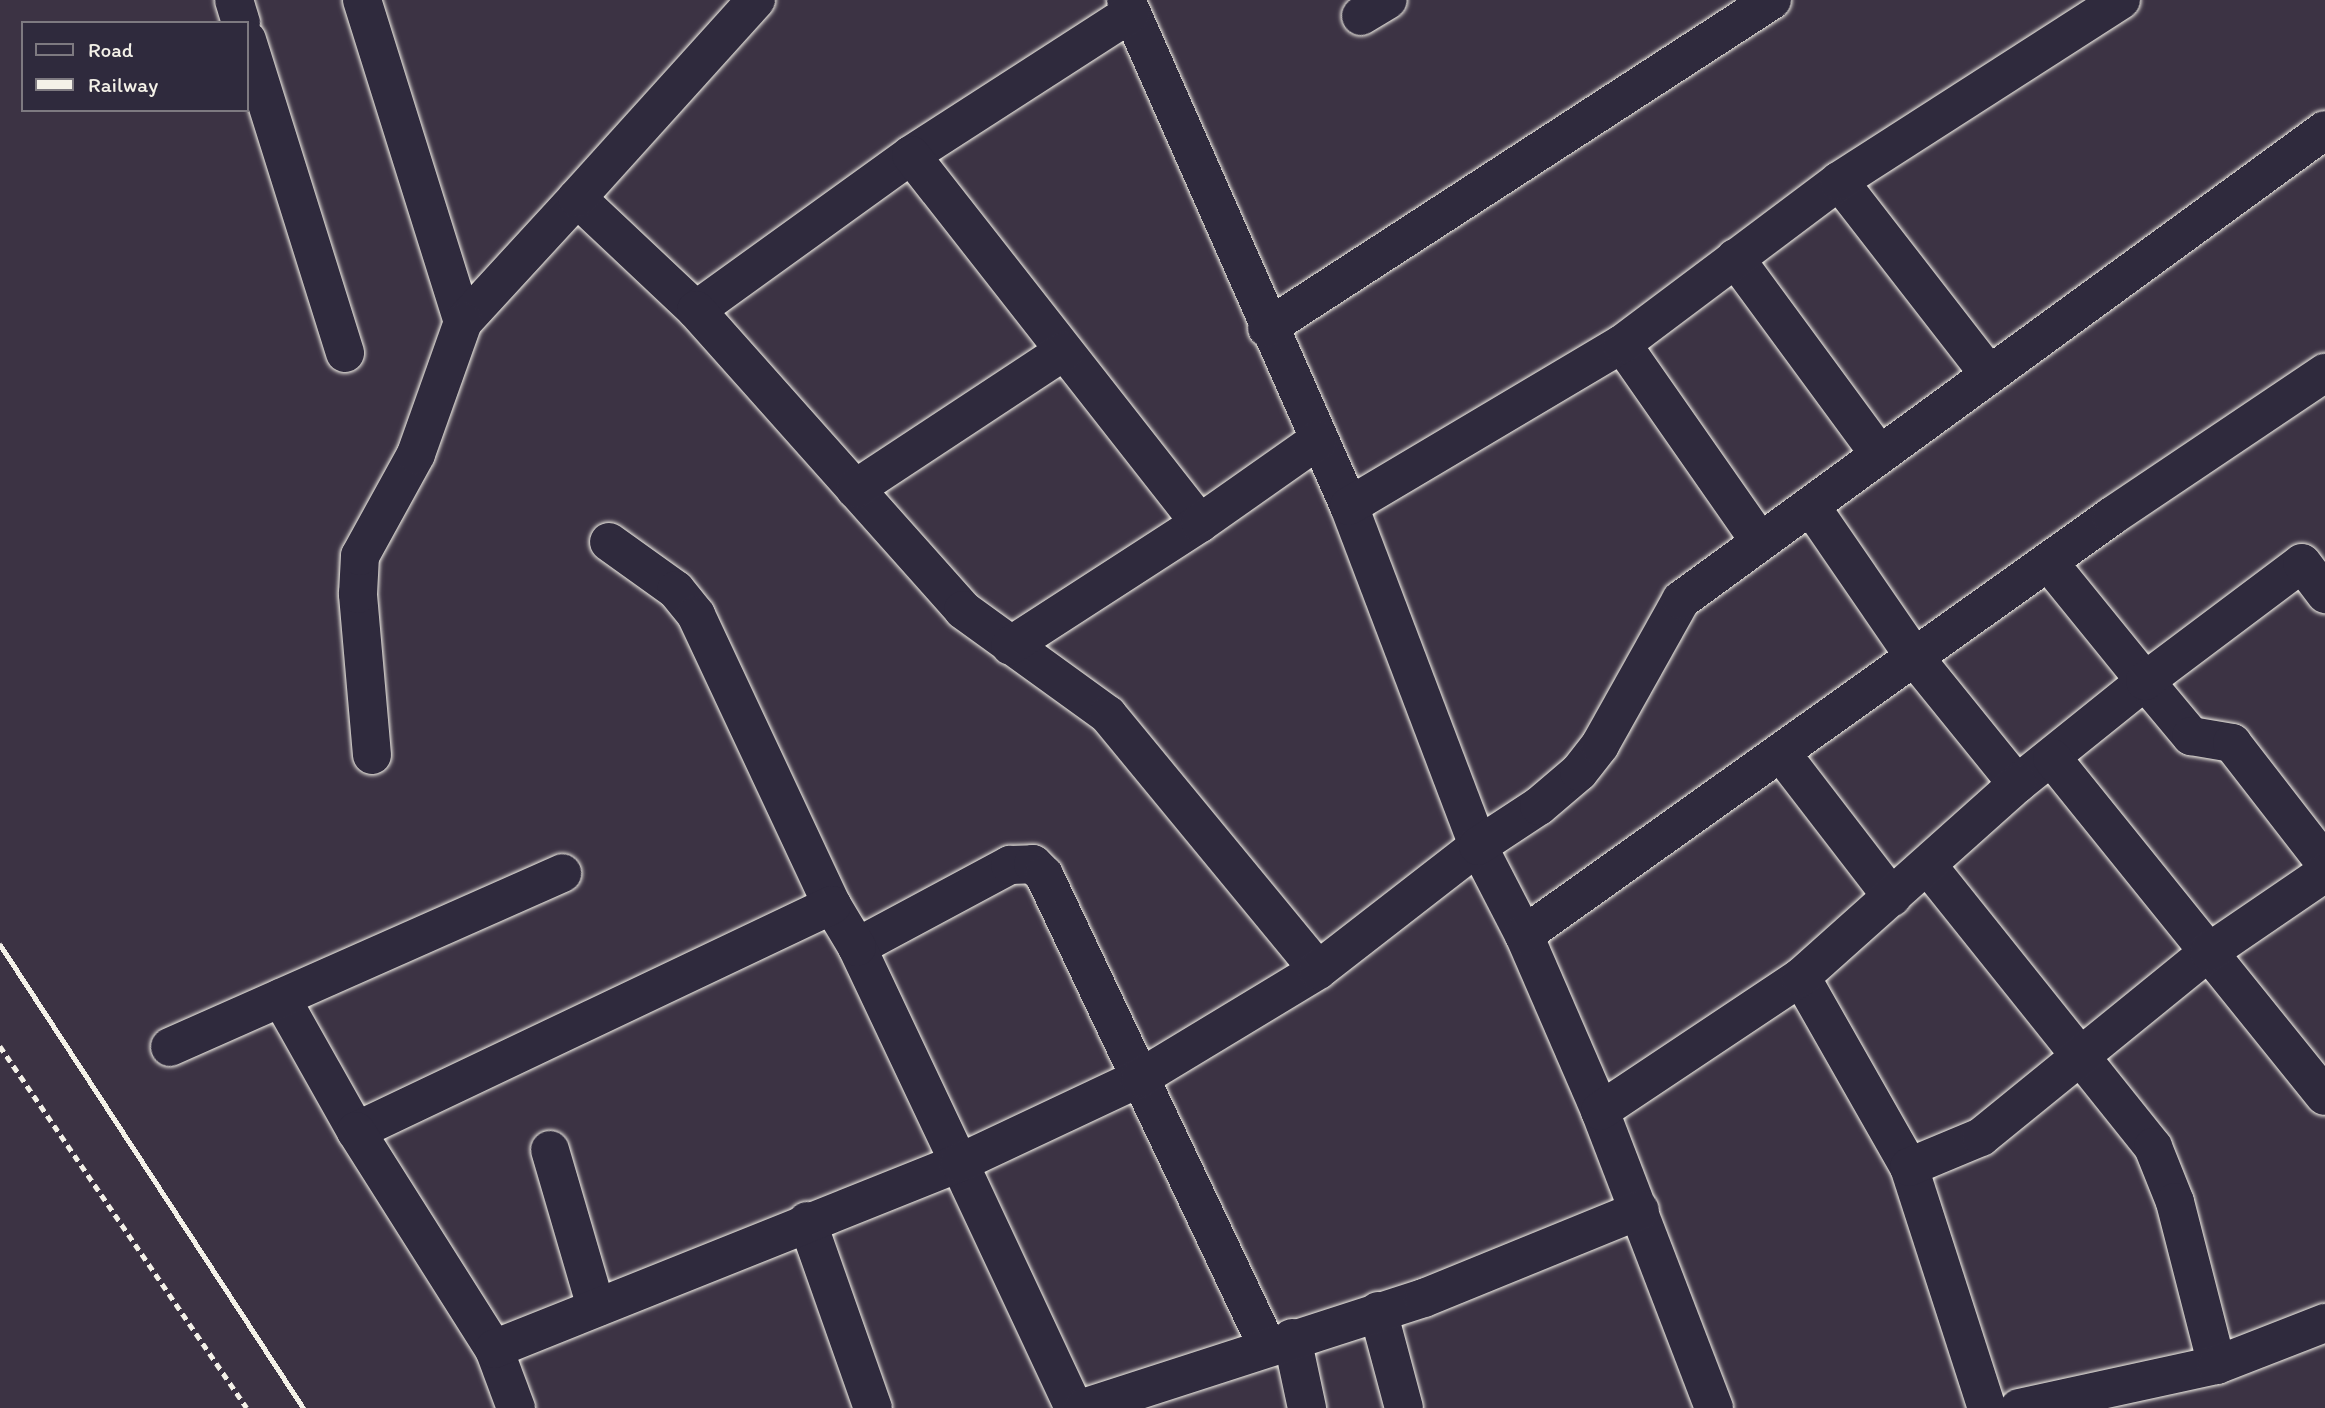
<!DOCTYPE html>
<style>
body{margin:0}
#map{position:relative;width:2325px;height:1408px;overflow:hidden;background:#3c3344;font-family:Itim,sans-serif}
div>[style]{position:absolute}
.path>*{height:4.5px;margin-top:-2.25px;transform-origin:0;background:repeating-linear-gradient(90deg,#f4f1e8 0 7px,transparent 0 12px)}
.roads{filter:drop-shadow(0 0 2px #f4f1e8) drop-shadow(0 0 2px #f4f1e8)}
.street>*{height:38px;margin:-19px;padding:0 19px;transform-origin:19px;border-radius:19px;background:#2f2a3d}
.rail>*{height:5px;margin:-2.5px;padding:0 2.5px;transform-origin:2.5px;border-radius:2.5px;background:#f4f1e8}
span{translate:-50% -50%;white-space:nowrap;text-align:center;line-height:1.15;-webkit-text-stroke:5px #2f2a3d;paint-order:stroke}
.legend{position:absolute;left:21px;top:21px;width:228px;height:91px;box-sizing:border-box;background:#2f2a3d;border:2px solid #7e7a81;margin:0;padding:9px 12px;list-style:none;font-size:21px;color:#f4f1e8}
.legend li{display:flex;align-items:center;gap:14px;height:35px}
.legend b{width:35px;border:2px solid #7e7a81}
</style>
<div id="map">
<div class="path">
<i style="left:0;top:1046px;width:438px;rotate:55.7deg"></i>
</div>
<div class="roads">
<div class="street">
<i style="left:234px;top:0;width:24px;rotate:73deg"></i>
<i style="left:362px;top:0;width:337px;rotate:72.6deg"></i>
<i style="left:463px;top:322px;width:168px;rotate:-47.4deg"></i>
<i style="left:577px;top:198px;width:163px;rotate:43.3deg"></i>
<i style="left:1126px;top:0;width:553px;rotate:66.22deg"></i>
<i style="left:1349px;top:506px;width:364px;rotate:69.2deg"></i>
<i style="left:1478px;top:846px;width:100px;rotate:62.7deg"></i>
<i style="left:1524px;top:935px;width:192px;rotate:66.6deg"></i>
<i style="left:1600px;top:1111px;width:318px;rotate:69deg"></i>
<i style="left:1131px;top:13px;width:262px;rotate:147.2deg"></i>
<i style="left:911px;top:155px;width:265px;rotate:144.2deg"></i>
<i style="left:696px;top:310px;width:402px;rotate:48.3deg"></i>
<i style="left:963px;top:610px;width:179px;rotate:35.9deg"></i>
<i style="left:1108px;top:715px;width:330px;rotate:50.5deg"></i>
<i style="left:1361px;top:16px;width:31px;rotate:-31deg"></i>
<i style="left:247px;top:40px;width:328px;rotate:72.6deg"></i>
<i style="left:911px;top:155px;width:468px;rotate:51.9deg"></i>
<i style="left:1200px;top:523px;width:226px;rotate:147.1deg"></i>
<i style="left:1839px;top:181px;width:242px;rotate:52.2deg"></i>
<i style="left:577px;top:198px;width:267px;rotate:-47.9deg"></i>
<i style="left:1735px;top:258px;width:243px;rotate:53.7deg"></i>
<i style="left:1267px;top:328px;width:602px;rotate:-33deg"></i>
<i style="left:1622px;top:344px;width:241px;rotate:55.1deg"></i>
<i style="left:855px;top:489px;width:250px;rotate:-33.4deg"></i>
<i style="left:1349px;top:506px;width:317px;rotate:-30.7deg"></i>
<i style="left:1622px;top:344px;width:271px;rotate:-36.9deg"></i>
<i style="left:1839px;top:181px;width:335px;rotate:-32.7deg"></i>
<i style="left:1812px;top:508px;width:182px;rotate:55.5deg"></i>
<i style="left:1915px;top:658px;width:162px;rotate:51deg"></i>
<i style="left:2017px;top:784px;width:164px;rotate:-38.8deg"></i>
<i style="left:2145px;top:681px;width:72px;rotate:50.1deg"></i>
<i style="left:2191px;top:736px;width:42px;rotate:9.7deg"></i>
<i style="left:2232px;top:743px;width:152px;rotate:52.2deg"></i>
<i style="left:1200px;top:523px;width:144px;rotate:-35.1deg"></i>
<i style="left:609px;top:542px;width:82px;rotate:35.6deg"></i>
<i style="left:676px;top:590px;width:32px;rotate:51deg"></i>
<i style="left:696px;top:615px;width:320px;rotate:64.9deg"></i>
<i style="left:2050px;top:564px;width:151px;rotate:50.9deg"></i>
<i style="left:2145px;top:681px;width:196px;rotate:-36.9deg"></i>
<i style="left:2302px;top:563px;width:39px;rotate:53deg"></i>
<i style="left:1781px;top:753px;width:182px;rotate:52.4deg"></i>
<i style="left:372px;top:755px;width:162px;rotate:-95deg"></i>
<i style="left:358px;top:594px;width:38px;rotate:-87deg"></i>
<i style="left:360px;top:556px;width:116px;rotate:-61.2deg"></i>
<i style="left:416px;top:454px;width:140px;rotate:-70.4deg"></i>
<i style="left:2052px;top:758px;width:434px;rotate:51.1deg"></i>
<i style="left:1928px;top:866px;width:360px;rotate:51.3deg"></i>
<i style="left:2153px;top:1147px;width:59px;rotate:68.2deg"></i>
<i style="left:2175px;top:1202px;width:168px;rotate:75.6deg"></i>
<i style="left:1524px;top:935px;width:722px;rotate:-35.47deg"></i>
<i style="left:2112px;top:516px;width:257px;rotate:-33.9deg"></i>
<i style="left:857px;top:947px;width:174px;rotate:-28.2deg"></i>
<i style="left:1010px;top:865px;width:23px;rotate:-2deg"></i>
<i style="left:1033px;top:864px;width:16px;rotate:45deg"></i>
<i style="left:1044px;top:875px;width:521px;rotate:64.66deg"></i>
<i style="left:1801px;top:977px;width:219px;rotate:60.4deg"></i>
<i style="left:1909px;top:1167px;width:253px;rotate:72.1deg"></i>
<i style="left:281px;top:998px;width:153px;rotate:60.6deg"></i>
<i style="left:170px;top:1047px;width:429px;rotate:-23.9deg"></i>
<i style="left:1600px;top:1111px;width:242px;rotate:-33.7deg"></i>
<i style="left:1801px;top:977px;width:290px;rotate:-41.8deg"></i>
<i style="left:550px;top:1150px;width:164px;rotate:73.7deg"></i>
<i style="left:1909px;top:1167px;width:78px;rotate:-22.6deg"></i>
<i style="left:1981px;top:1137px;width:294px;rotate:-39.1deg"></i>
<i style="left:2209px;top:952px;width:140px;rotate:-34.3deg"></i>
<i style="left:807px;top:1221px;width:198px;rotate:70.6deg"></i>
<i style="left:1378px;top:1311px;width:100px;rotate:75deg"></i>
<i style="left:1292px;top:1338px;width:72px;rotate:77.9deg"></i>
<i style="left:494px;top:1349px;width:63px;rotate:69.6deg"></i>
<i style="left:1074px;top:1408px;width:271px;rotate:-115.1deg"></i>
<i style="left:959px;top:1163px;width:239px;rotate:-115.3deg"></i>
<i style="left:857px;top:947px;width:49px;rotate:-120.8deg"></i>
<i style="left:832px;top:905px;width:527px;rotate:154.6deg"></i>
<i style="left:356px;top:1131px;width:258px;rotate:57.7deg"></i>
<i style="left:494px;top:1349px;width:501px;rotate:-21.8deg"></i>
<i style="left:959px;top:1163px;width:200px;rotate:-25.2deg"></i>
<i style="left:1140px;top:1078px;width:208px;rotate:-31.2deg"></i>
<i style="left:1318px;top:970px;width:202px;rotate:-37.8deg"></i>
<i style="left:1478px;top:846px;width:73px;rotate:-33.3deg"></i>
<i style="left:1539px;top:806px;width:52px;rotate:-40.4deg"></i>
<i style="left:1579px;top:772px;width:34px;rotate:-52deg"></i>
<i style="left:1600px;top:745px;width:166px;rotate:-60.8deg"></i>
<i style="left:1681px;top:600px;width:797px;rotate:-36.12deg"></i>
<i style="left:1083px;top:1408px;width:358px;rotate:-17.9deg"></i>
<i style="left:1424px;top:1298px;width:233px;rotate:-22.2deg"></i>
<i style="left:2019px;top:1408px;width:203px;rotate:-12.3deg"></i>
<i style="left:2217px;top:1365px;width:116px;rotate:-21.3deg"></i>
</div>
</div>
<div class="rail">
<i style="left:0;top:945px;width:553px;rotate:56.8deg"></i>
</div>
<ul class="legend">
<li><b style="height:9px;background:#2f2a3d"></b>Road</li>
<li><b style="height:9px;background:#f4f1e8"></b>Railway</li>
</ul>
</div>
